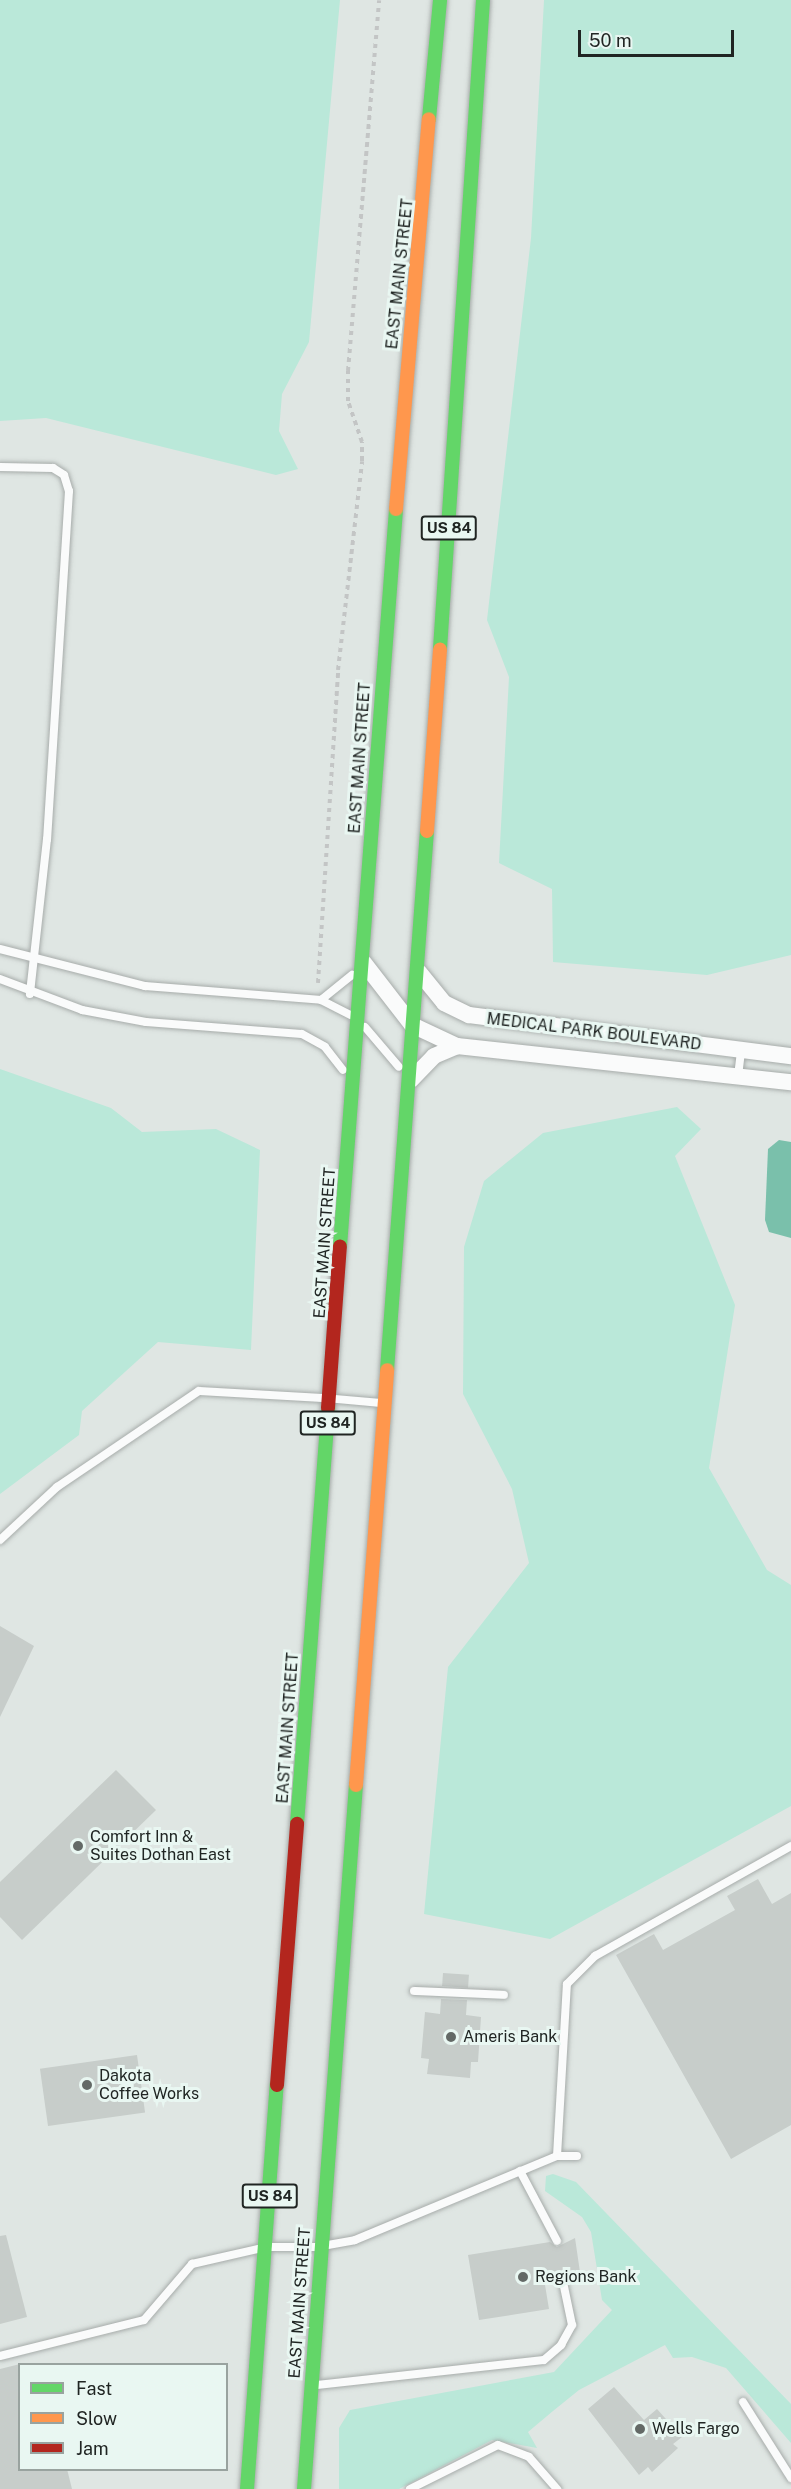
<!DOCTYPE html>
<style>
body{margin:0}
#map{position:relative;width:791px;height:2489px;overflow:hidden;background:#dfe6e3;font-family:"Public Sans",sans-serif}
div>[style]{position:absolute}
.green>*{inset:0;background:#bae8d9}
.water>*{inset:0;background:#7ac0ab}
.building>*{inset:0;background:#c7cdca;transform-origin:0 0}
.path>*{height:4px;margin-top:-2px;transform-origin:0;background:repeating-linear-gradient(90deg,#c3c5c5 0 4.5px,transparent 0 9px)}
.roads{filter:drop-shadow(0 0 2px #a7acaa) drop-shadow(0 0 2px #a7acaa)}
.lane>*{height:8px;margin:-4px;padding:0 4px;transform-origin:4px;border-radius:4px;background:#fafbfb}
.street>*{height:16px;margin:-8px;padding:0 8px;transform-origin:8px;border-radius:8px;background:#fafbfb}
.fast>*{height:14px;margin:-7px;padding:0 7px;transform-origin:7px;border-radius:7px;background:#63d668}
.slow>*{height:14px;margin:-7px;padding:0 7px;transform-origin:7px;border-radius:7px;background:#ff974d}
.jam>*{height:14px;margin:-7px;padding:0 7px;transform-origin:7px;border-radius:7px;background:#b3261e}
.dots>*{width:16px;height:16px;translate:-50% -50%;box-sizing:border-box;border:3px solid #e9f7f2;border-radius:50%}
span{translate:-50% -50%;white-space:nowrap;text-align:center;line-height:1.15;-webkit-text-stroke:6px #e9f7f2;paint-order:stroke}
.shield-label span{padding:2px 4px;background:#e9f7f2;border:2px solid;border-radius:4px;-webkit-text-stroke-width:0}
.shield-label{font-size:15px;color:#202523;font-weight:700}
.street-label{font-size:16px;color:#202523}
.poi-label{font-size:16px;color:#202523}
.left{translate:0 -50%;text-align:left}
.legend{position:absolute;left:18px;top:2363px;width:210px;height:108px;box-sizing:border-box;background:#e9f7f2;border:2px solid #99a39f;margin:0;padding:8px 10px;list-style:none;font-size:18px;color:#202523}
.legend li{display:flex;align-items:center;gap:12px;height:30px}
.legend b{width:30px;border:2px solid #99a39f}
.scale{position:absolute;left:578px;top:30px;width:156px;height:27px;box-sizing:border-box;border:3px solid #202523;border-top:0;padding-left:8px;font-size:18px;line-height:21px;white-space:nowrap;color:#202523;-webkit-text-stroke:4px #e9f7f2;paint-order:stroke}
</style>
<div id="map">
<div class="green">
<i style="clip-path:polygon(0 0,340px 0,309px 342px,282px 394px,279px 431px,298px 469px,276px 475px,46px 418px,0 421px)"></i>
<i style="clip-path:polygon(544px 0,791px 0,791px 955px,707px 975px,553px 962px,552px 889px,499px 863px,509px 677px,487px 620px,531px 238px)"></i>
<i style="clip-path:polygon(0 1069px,111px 1108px,142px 1132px,216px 1129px,260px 1150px,251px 1350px,158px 1342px,82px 1411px,79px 1435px,0 1494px)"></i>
<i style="clip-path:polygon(677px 1107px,701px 1129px,675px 1156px,735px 1305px,709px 1468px,767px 1570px,791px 1585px,791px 1806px,550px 1939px,424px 1914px,448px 1667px,529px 1563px,512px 1489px,463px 1394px,464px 1247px,484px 1181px,543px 1133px)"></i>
<i style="clip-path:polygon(553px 2174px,576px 2182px,791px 2404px,791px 2443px,726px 2368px,692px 2357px,673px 2358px,665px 2345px,579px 2390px,553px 2411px,528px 2432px,537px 2448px,492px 2440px,399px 2489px,339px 2489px,339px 2428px,350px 2410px,554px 2372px,612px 2310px,602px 2300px,591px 2232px,582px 2217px,545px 2191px,546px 2176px)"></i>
</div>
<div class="water">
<i style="clip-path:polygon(779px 1140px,791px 1142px,791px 1238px,769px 1232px,765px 1220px,768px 1149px)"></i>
</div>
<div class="building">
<i style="clip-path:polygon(0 1626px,34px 1646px,0 1717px)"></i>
<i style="clip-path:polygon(116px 1770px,156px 1810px,22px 1940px,0 1917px,0 1882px)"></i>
<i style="clip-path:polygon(758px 1879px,772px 1904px,791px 1893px,791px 2125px,731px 2159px,616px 1955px,654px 1934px,663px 1950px,735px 1910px,727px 1896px)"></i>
<i style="left:443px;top:1973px;width:26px;height:13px;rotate:4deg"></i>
<i style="clip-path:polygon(441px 1999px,467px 2000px,466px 2015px,481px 2017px,478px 2062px,471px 2062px,470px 2078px,427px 2074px,429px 2059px,421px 2058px,425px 2012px,440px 2014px)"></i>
<i style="left:137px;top:2055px;width:58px;height:98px;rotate:82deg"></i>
<i style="clip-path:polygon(6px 2235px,27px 2317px,0 2324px,0 2236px)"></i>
<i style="clip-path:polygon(575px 2238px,581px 2279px,562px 2276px,545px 2285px,549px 2309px,479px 2320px,468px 2255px,550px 2242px,557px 2247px)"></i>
<i style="clip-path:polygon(20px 2364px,20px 2469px,67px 2469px,72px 2489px,0 2489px,0 2369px)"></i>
<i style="clip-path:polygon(614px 2387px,644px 2420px,657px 2409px,682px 2437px,673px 2444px,678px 2448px,652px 2472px,648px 2467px,639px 2475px,588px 2409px)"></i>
</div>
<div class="path">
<i style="left:318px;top:983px;width:314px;rotate:-86.3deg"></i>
<i style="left:338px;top:670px;width:210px;rotate:-83.4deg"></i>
<i style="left:362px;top:461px;width:19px;rotate:-90deg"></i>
<i style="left:362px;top:442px;width:43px;rotate:-108.9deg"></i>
<i style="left:348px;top:401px;width:30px;rotate:-90deg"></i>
<i style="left:348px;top:371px;width:372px;rotate:-85.2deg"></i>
</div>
<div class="roads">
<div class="lane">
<i style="left:0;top:467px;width:53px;rotate:1.1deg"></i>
<i style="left:53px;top:468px;width:13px;rotate:32deg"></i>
<i style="left:64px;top:475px;width:17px;rotate:73deg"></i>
<i style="left:69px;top:491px;width:349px;rotate:93.6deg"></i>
<i style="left:47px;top:839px;width:156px;rotate:96.3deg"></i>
<i style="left:0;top:949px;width:150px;rotate:14.3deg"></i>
<i style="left:145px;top:986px;width:177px;rotate:4.5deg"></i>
<i style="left:321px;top:1000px;width:33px;rotate:27deg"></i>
<i style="left:0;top:979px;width:88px;rotate:20.7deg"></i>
<i style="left:82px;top:1010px;width:65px;rotate:10.6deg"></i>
<i style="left:146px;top:1022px;width:156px;rotate:4.4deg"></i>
<i style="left:302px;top:1034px;width:26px;rotate:29deg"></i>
<i style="left:325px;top:1047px;width:29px;rotate:52deg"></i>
<i style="left:321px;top:1000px;width:40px;rotate:-39deg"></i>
<i style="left:365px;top:1027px;width:52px;rotate:49.6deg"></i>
<i style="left:738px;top:1076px;width:26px;rotate:-83deg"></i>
<i style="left:336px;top:1399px;width:44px;rotate:5.2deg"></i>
<i style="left:0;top:1540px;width:78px;rotate:-42.9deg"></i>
<i style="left:57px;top:1487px;width:171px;rotate:-34.1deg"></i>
<i style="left:199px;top:1391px;width:124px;rotate:3.2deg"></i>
<i style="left:414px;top:1991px;width:90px;rotate:2.5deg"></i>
<i style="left:557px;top:2156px;width:172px;rotate:-86.7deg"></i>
<i style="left:567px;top:1984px;width:40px;rotate:-45deg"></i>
<i style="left:595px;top:1956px;width:225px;rotate:-29.3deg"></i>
<i style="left:520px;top:2171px;width:79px;rotate:62.1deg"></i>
<i style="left:328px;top:2245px;width:27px;rotate:-10deg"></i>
<i style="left:355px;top:2240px;width:219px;rotate:-22.6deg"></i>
<i style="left:557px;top:2156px;width:20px"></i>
<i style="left:271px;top:2247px;width:44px"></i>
<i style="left:0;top:2356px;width:148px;rotate:-14deg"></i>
<i style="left:144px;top:2320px;width:74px;rotate:-49.4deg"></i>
<i style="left:192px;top:2264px;width:68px;rotate:-12.8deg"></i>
<i style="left:317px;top:2385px;width:228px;rotate:-6.3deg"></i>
<i style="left:544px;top:2360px;width:23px;rotate:-41deg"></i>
<i style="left:561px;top:2345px;width:23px;rotate:-61deg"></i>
<i style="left:572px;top:2325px;width:44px;rotate:-101.8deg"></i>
<i style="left:743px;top:2402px;width:90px;rotate:57.7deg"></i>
<i style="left:410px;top:2489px;width:98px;rotate:-26.6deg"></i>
<i style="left:498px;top:2445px;width:33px;rotate:21deg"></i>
<i style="left:529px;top:2457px;width:43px;rotate:48.8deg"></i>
</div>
<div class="street">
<i style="left:364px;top:963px;width:78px;rotate:52.3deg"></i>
<i style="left:412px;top:1025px;width:50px;rotate:25deg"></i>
<i style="left:457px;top:1046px;width:336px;rotate:6.2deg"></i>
<i style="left:419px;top:972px;width:40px;rotate:51deg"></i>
<i style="left:444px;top:1003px;width:28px;rotate:26deg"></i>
<i style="left:469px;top:1015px;width:325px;rotate:7.3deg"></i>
<i style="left:411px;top:1080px;width:33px;rotate:-46deg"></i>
<i style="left:434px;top:1056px;width:25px;rotate:-23deg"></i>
</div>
<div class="fast">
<i style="left:429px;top:119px;width:120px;rotate:-84.7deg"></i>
<i style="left:440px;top:649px;width:650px;rotate:-86.21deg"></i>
<i style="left:340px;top:1246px;width:739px;rotate:-85.65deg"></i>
<i style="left:387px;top:1370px;width:540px;rotate:-85.76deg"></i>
<i style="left:297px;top:1824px;width:417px;rotate:-85.7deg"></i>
<i style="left:247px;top:2489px;width:405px;rotate:-85.8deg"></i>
<i style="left:304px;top:2489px;width:706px;rotate:-85.78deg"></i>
</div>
<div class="slow">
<i style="left:396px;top:509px;width:391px;rotate:-85.2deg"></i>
<i style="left:427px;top:831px;width:182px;rotate:-85.9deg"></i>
<i style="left:356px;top:1785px;width:416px;rotate:-85.7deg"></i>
</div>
<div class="jam">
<i style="left:328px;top:1408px;width:162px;rotate:-85.8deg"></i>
<i style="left:277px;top:2085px;width:262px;rotate:-85.6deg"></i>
</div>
</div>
<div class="dots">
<i style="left:78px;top:1846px;background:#636966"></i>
<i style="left:451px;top:2037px;background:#636966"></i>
<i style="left:87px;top:2085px;background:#636966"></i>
<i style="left:523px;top:2277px;background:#636966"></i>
<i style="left:640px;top:2429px;background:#636966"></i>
</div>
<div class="shield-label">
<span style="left:449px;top:528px">US 84</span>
<span style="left:328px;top:1423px">US 84</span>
<span style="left:270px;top:2196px">US 84</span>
</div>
<div class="street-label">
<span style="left:400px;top:274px;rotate:-84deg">EAST MAIN STREET</span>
<span style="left:360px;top:758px;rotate:-86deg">EAST MAIN STREET</span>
<span style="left:594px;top:1032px;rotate:7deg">MEDICAL PARK BOULEVARD</span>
<span style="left:325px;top:1243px;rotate:-86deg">EAST MAIN STREET</span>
<span style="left:288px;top:1728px;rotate:-86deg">EAST MAIN STREET</span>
<span style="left:300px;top:2303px;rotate:-86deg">EAST MAIN STREET</span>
</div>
<div class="poi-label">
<span class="left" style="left:90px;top:1846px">Comfort Inn &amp;<br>Suites Dothan East</span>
<span class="left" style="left:463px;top:2037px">Ameris Bank</span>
<span class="left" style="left:99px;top:2085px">Dakota<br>Coffee Works</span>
<span class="left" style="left:535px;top:2277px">Regions Bank</span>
<span class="left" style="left:652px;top:2429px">Wells Fargo</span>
</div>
<ul class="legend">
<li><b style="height:8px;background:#63d668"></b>Fast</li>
<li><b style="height:8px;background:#ff974d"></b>Slow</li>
<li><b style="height:8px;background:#b3261e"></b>Jam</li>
</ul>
<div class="scale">50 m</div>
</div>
